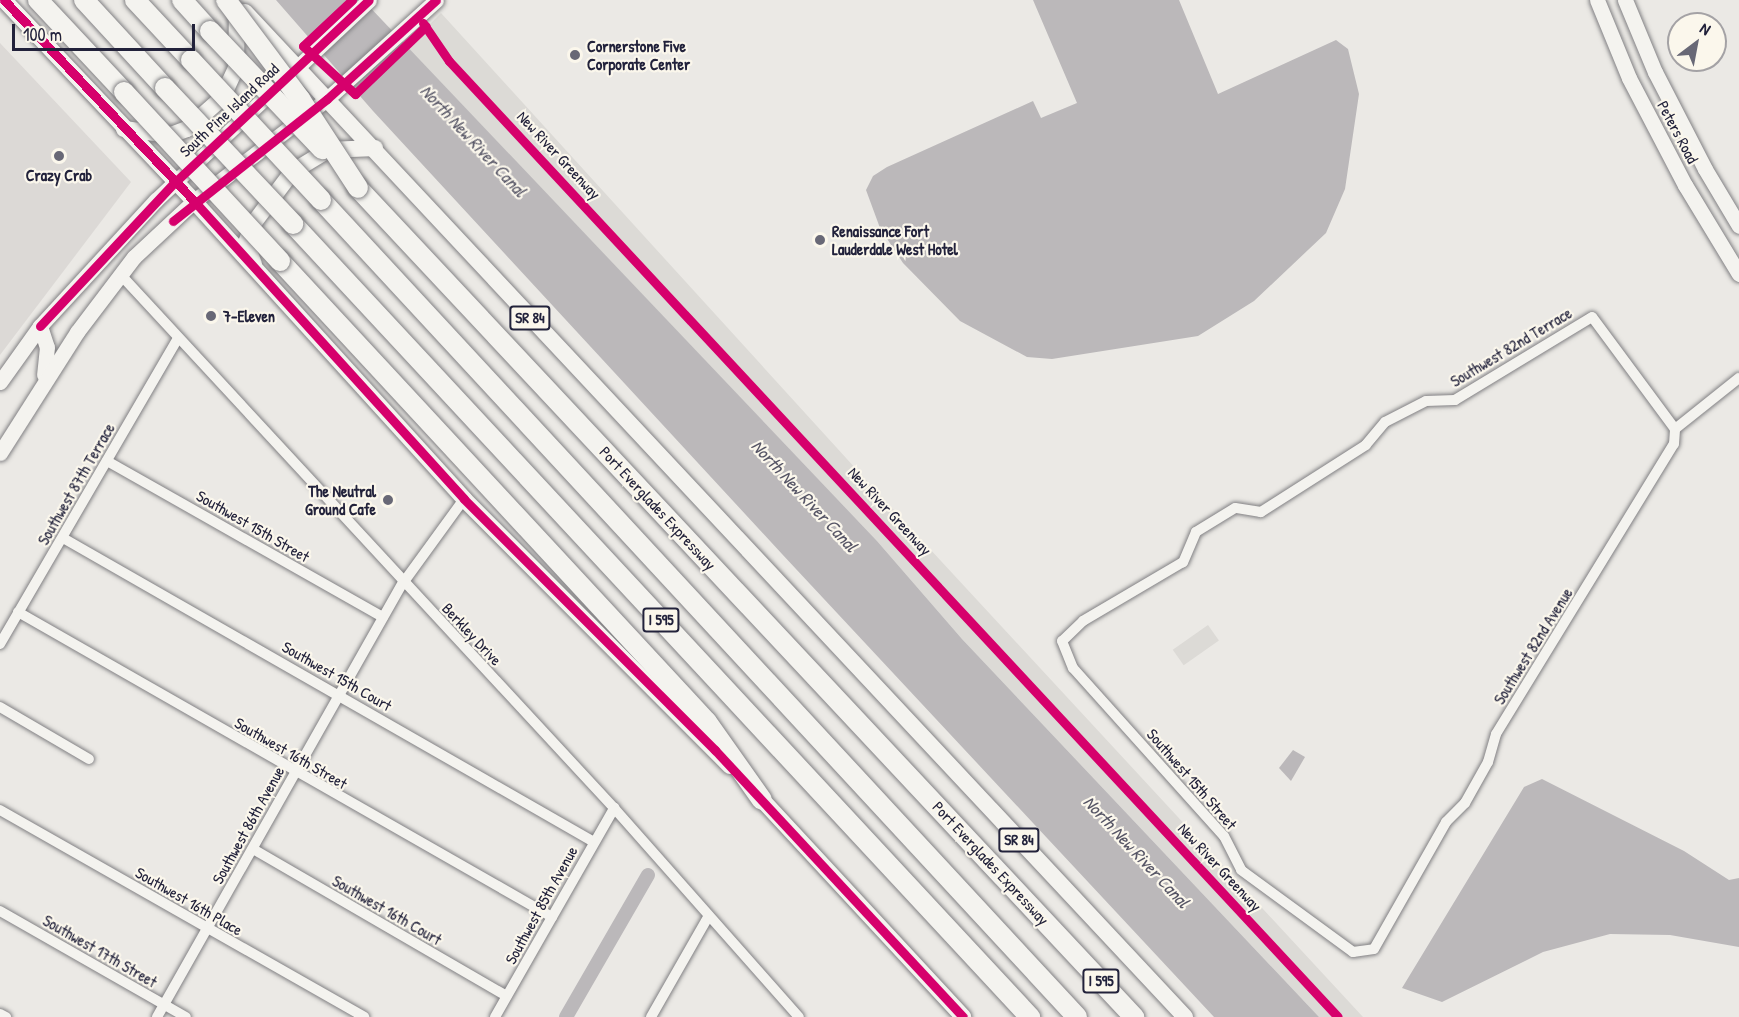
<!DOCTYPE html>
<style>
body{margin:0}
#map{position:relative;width:1739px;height:1017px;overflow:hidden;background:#ebe9e5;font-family:"Patrick Hand",sans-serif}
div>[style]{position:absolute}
.built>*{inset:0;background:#dcd9d6}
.green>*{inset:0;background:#dcdad6;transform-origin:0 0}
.water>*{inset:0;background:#bbb8ba}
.canal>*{height:14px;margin:-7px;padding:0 7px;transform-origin:7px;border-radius:7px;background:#bbb8ba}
.roads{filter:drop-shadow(0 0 2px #818083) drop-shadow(0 0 2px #818083)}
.minor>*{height:10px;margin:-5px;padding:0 5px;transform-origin:5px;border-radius:5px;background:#f4f3ef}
.secondary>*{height:15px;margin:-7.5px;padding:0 7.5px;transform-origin:7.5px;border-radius:7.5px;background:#f4f3ef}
.primary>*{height:16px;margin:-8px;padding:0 8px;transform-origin:8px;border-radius:8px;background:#f4f3ef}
.motorway>*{height:20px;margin:-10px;padding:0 10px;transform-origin:10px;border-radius:10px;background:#f4f3ef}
.bridges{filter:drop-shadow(0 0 2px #818083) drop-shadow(0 0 2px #818083)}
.motorway-bridge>*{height:20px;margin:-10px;padding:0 10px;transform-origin:10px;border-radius:10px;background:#f4f3ef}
.cycleway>*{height:9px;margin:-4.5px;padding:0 4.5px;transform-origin:4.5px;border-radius:4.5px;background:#d6006c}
.dots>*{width:16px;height:16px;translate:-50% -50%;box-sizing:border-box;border:3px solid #fbf7ec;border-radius:50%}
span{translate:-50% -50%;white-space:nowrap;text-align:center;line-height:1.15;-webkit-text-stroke:4.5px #fbf7ec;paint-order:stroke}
.shield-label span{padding:2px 4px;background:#fbf7ec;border:2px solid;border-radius:4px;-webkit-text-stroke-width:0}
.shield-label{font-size:15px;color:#22223b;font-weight:700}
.poi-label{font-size:16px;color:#22223b;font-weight:700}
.left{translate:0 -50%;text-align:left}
.right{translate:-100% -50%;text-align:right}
.street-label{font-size:16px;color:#22223b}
.water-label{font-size:18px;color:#575666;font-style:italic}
.north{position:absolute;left:1667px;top:12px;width:60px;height:60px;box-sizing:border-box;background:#fbf7ec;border:2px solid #a4a2a5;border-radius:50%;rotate:32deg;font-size:16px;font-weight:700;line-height:24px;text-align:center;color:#22223b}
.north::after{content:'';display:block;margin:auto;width:21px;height:27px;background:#686876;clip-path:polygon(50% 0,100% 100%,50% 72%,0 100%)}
.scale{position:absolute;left:12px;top:24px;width:183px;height:27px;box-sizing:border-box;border:3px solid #22223b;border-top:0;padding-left:8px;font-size:18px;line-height:21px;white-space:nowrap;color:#22223b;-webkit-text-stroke:4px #fbf7ec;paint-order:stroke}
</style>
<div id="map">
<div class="built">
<i style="clip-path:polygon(0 43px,131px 182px,0 355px)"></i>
</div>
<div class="green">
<i style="clip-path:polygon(441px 13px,867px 481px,1363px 1017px,1319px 1017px,962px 639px,877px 541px,407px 47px)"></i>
<i style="left:1208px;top:625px;width:19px;height:43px;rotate:55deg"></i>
</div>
<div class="water">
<i style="clip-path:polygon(276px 0,363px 0,877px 541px,962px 639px,1319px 1017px,1214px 1017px,782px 554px,373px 111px)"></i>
<i style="clip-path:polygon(1033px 0,1179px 0,1218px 94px,1336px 40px,1348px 49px,1359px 94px,1345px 189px,1326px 233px,1254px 301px,1198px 336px,1052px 359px,1027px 357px,960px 321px,903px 263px,880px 228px,866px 190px,873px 176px,887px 167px,1033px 101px,1041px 118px,1077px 103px)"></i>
<i style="clip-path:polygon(1293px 750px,1305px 757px,1291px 781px,1279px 768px)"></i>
<i style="clip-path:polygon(1542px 779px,1684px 851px,1729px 880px,1739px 878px,1739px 947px,1670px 935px,1610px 934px,1543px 952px,1442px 1002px,1402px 988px,1524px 787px)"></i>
</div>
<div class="canal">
<i style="left:566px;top:1017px;width:164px;rotate:-60deg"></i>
</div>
<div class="roads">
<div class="minor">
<i style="left:120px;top:274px;width:727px;rotate:47.23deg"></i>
<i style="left:614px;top:808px;width:279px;rotate:48.5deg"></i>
<i style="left:1675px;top:429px;width:139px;rotate:-126.5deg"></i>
<i style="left:1592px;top:317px;width:160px;rotate:148.8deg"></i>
<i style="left:1455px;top:400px;width:29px;rotate:178deg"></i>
<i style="left:1426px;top:401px;width:46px;rotate:152.9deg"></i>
<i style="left:1385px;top:422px;width:30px;rotate:130deg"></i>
<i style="left:1366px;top:445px;width:125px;rotate:147.5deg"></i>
<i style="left:1261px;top:512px;width:26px;rotate:-171deg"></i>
<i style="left:1235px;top:508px;width:46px;rotate:148.4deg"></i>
<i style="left:1196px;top:532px;width:33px;rotate:113deg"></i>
<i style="left:1183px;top:562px;width:116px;rotate:149.5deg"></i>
<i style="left:1083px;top:621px;width:29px;rotate:136deg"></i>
<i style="left:1062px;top:641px;width:29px;rotate:68deg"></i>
<i style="left:1073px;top:668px;width:226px;rotate:48.1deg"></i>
<i style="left:1224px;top:836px;width:38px;rotate:63deg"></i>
<i style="left:1241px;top:870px;width:139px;rotate:36.2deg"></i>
<i style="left:1353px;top:952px;width:21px;rotate:-8deg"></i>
<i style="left:1374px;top:949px;width:146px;rotate:-60.4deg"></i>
<i style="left:1446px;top:822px;width:27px;rotate:-45deg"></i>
<i style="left:1465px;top:803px;width:47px;rotate:-60.7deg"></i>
<i style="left:1488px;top:762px;width:29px;rotate:-74deg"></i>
<i style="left:1496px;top:734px;width:340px;rotate:-58.5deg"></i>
<i style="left:1674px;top:444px;width:15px;rotate:-86deg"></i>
<i style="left:1675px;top:429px;width:82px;rotate:-38.6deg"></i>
<i style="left:107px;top:461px;width:317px;rotate:29.5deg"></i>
<i style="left:63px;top:538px;width:612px;rotate:29.79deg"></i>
<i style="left:18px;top:612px;width:615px;rotate:29.73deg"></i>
<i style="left:0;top:644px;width:354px;rotate:-59.8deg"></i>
<i style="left:0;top:707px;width:103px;rotate:30.3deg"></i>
<i style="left:0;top:810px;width:419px;rotate:29.6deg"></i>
<i style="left:253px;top:849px;width:293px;rotate:30.1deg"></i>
<i style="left:0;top:911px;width:214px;rotate:29.7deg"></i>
<i style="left:0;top:1014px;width:7px;rotate:27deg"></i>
<i style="left:157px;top:1017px;width:499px;rotate:-60.5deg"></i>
<i style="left:403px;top:583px;width:104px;rotate:-54deg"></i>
<i style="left:495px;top:1017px;width:241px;rotate:-60.3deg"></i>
<i style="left:651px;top:1017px;width:115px;rotate:-60.3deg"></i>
</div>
<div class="secondary">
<i style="left:1597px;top:0;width:84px;rotate:67.7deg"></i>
<i style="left:1629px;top:78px;width:121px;rotate:62.4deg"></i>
<i style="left:1685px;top:185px;width:104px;rotate:58.8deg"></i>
<i style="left:1625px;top:0;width:78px;rotate:67.4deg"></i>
<i style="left:1655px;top:72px;width:109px;rotate:62.7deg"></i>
<i style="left:1705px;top:169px;width:66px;rotate:59.2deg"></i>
<i style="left:40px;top:326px;width:22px;rotate:72deg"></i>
<i style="left:47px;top:347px;width:28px;rotate:96deg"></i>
<i style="left:0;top:382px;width:69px;rotate:-54.5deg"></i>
<i style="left:40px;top:326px;width:171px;rotate:-47.4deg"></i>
<i style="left:156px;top:200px;width:292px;rotate:-43.2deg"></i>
<i style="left:0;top:453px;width:143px;rotate:-57.5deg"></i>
<i style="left:77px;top:332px;width:94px;rotate:-52.8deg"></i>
<i style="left:134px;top:257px;width:82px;rotate:-43deg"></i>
<i style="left:194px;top:201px;width:168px;rotate:-37.5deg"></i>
<i style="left:327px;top:99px;width:147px;rotate:-42.2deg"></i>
</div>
<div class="primary">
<i style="left:4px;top:0;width:277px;rotate:46.6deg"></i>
<i style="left:194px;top:201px;width:402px;rotate:47.8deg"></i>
<i style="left:464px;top:499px;width:377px;rotate:45.1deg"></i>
<i style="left:245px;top:12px;width:1376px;rotate:46.91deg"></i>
<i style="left:124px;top:129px;width:47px;rotate:7.3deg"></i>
<i style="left:171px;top:135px;width:17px;rotate:-21deg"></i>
<i style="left:187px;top:129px;width:47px;rotate:-41.5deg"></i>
<i style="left:222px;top:98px;width:33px;rotate:-65deg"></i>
<i style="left:236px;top:68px;width:58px;rotate:-89deg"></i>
<i style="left:254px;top:264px;width:22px;rotate:-111deg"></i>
<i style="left:246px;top:243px;width:20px;rotate:-70deg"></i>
<i style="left:253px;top:224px;width:65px;rotate:-53.1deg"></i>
<i style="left:292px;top:172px;width:42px;rotate:-31.4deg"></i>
<i style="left:328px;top:150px;width:47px;rotate:-2.4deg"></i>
<i style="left:754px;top:791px;width:308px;rotate:47.2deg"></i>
</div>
<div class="motorway">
<i style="left:38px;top:0;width:126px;rotate:46.9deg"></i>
<i style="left:84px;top:0;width:120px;rotate:47.4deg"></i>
<i style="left:135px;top:0;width:82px;rotate:47deg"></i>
<i style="left:182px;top:0;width:42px;rotate:47.9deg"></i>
<i style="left:358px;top:188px;width:1136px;rotate:46.89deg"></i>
<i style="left:321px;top:200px;width:1113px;rotate:47.22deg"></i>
<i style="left:293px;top:224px;width:1083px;rotate:47.1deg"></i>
<i style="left:280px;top:261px;width:628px;rotate:47.19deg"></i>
<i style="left:707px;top:722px;width:95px;rotate:54.8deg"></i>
</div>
</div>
<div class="bridges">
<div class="motorway-bridge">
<i style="left:226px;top:0;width:124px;rotate:53.2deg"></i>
<i style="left:300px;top:99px;width:106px;rotate:56.9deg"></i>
<i style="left:210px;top:31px;width:163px;rotate:46.5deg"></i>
<i style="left:191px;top:60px;width:191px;rotate:47.1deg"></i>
<i style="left:165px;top:88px;width:187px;rotate:46.7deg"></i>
<i style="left:124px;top:92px;width:230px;rotate:47.3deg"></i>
</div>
</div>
<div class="cycleway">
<i style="left:4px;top:0;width:277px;rotate:46.6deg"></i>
<i style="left:194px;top:201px;width:402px;rotate:47.8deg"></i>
<i style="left:464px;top:499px;width:355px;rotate:45deg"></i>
<i style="left:715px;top:750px;width:364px;rotate:47.1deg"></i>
<i style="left:352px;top:0;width:67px;rotate:136.8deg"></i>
<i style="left:303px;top:46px;width:71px;rotate:42.7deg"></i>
<i style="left:355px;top:94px;width:98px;rotate:-43.8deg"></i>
<i style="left:423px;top:23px;width:46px;rotate:55.6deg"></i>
<i style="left:449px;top:61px;width:1305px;rotate:47.08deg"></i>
<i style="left:173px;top:221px;width:196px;rotate:-38.4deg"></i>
<i style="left:327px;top:99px;width:147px;rotate:-42.2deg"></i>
<i style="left:40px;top:326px;width:196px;rotate:-46.9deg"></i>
<i style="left:174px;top:183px;width:267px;rotate:-43.2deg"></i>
</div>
<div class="dots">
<i style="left:575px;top:55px;background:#686876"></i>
<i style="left:59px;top:156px;background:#686876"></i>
<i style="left:820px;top:240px;background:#686876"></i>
<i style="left:211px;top:316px;background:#686876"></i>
<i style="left:388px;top:500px;background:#686876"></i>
</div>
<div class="shield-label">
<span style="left:530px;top:318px">SR 84</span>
<span style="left:661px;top:620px">I 595</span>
<span style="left:1019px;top:840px">SR 84</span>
<span style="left:1101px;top:981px">I 595</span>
</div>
<div class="poi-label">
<span class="left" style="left:587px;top:55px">Cornerstone Five<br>Corporate Center</span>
<span style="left:59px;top:175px">Crazy Crab</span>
<span class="left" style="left:832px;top:240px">Renaissance Fort<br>Lauderdale West Hotel</span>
<span class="left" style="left:223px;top:316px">7-Eleven</span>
<span class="right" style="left:376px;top:500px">The Neutral<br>Ground Cafe</span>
</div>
<div class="street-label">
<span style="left:229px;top:110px;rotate:-43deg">South Pine Island Road</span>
<span style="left:1678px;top:132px;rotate:62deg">Peters Road</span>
<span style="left:559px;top:155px;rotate:47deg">New River Greenway</span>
<span style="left:1511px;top:347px;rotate:-31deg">Southwest 82nd Terrace</span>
<span style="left:76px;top:484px;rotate:-60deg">Southwest 87th Terrace</span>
<span style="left:658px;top:508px;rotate:47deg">Port Everglades Expressway</span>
<span style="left:890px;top:511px;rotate:47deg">New River Greenway</span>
<span style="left:253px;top:526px;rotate:30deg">Southwest 15th Street</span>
<span style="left:472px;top:634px;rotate:47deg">Berkley Drive</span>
<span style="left:1533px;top:646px;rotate:-58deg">Southwest 82nd Avenue</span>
<span style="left:337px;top:676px;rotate:30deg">Southwest 15th Court</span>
<span style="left:291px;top:753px;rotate:30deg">Southwest 16th Street</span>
<span style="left:1192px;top:779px;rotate:49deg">Southwest 15th Street</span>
<span style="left:248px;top:825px;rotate:-61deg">Southwest 86th Avenue</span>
<span style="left:991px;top:863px;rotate:47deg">Port Everglades Expressway</span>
<span style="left:1220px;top:867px;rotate:47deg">New River Greenway</span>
<span style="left:189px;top:901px;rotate:30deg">Southwest 16th Place</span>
<span style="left:541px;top:905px;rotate:-61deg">Southwest 85th Avenue</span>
<span style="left:387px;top:910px;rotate:30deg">Southwest 16th Court</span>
<span style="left:100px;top:951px;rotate:30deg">Southwest 17th Street</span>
</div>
<div class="water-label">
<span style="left:473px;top:141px;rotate:47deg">North New River Canal</span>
<span style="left:804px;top:496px;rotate:47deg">North New River Canal</span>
<span style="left:1136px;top:852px;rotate:47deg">North New River Canal</span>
</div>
<div class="north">N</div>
<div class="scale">100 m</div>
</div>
